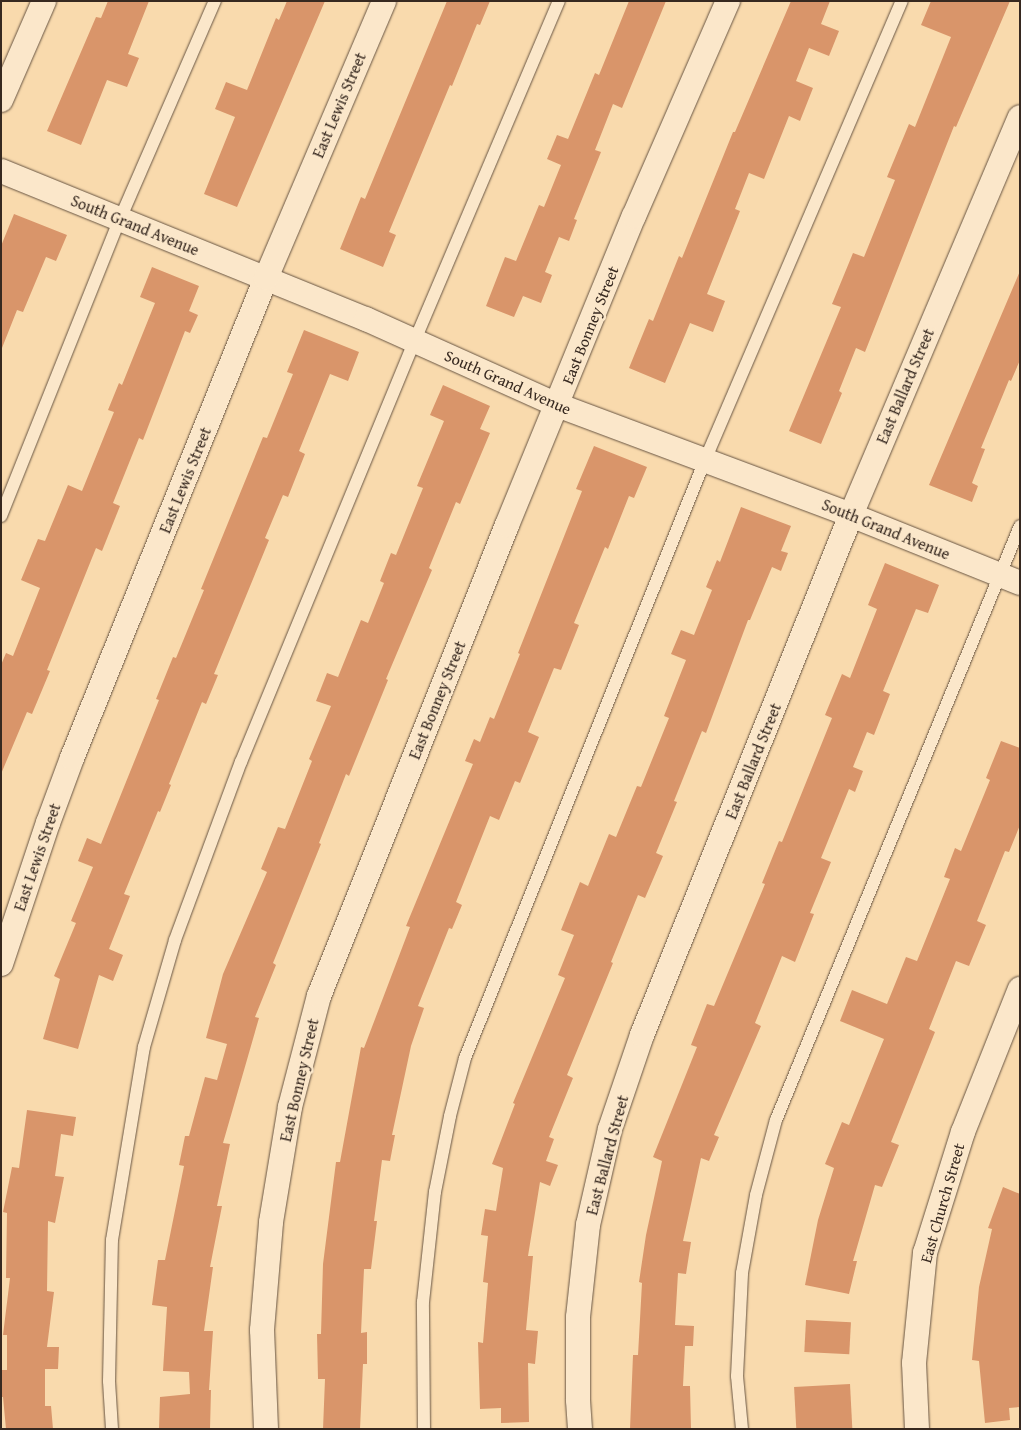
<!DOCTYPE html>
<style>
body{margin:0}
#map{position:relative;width:1021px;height:1430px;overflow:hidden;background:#f9daad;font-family:"Gentium Book Plus",serif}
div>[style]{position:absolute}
.building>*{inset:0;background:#d9956a;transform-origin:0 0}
.roads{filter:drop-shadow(0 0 1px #685543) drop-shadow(0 0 1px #685543)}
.service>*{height:12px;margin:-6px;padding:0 6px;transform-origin:6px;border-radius:6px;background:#fbe7ca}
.minor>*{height:24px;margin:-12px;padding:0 12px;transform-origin:12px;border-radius:12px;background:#fbe7ca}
span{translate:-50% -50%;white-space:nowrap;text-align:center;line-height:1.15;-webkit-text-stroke:5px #fbe7ca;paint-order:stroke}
.street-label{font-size:16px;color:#372920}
.frame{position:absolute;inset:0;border:2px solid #372920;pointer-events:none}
</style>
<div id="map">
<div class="building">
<i style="clip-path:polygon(108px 1px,149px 1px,128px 54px,139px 58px,127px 87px,107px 80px,81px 145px,47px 131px,96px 17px,101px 18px)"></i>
<i style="clip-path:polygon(287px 1px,325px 1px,237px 207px,204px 194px,235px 117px,215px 109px,226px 82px,247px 90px,276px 18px,279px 20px)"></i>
<i style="clip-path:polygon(447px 1px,490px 1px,480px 25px,477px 24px,452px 86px,450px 85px,389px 232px,396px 235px,383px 267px,340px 249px,361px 197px,365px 199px)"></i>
<i style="clip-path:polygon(629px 1px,666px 1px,622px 108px,613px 104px,595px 150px,601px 152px,574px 219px,577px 220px,569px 241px,559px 237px,545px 272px,552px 275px,541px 303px,523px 296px,514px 317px,486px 306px,505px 257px,516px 261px,539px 205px,544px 207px,561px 165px,547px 159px,557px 135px,568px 139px,595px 73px,599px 75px)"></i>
<i style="clip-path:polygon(791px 1px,830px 1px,821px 24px,839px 31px,829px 56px,809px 48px,796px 81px,813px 88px,800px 121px,789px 116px,764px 179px,749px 173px,735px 209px,740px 211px,707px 294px,725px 301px,713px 332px,690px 323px,665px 383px,629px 368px,649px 319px,653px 321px,679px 256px,682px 258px,733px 132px,735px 132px)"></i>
<i style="clip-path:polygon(931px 1px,1010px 1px,956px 127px,954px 126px,865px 352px,856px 348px,839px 391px,842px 393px,821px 444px,789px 431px,841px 307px,832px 304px,853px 253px,864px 257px,895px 180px,887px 177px,909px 124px,915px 127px,951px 37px,921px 25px)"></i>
<i style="clip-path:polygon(14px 214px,67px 235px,56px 261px,46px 257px,23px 312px,17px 310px,2px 348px,1px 246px)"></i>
<i style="clip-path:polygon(152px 267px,199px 286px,189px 311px,198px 315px,190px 333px,185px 331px,143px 440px,139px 438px,113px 503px,120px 506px,102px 551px,96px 548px,47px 670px,50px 671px,32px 714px,27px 712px,1px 774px,1px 665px,6px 653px,13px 656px,40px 588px,21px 580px,38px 539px,45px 541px,68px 485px,82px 491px,114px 412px,108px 410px,119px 383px,122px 385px,155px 303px,140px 297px)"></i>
<i style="clip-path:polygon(1020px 271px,1020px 360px,1011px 381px,1009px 380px,981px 448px,985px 449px,972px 483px,978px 486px,972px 502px,929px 485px)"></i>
<i style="clip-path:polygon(304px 330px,359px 352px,348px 381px,330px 374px,299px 451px,305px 454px,288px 497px,283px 495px,265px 538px,269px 540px,214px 674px,218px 675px,206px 704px,202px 702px,169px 784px,171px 785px,160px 812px,158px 811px,124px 894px,130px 896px,109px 949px,123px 955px,113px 981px,99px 975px,78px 1049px,43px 1039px,60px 979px,54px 976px,76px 923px,71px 921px,93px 867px,78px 861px,87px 838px,101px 844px,159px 700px,156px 699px,173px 657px,176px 658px,204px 590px,201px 589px,263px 437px,267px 438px,293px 374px,287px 372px)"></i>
<i style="clip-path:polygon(443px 385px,490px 406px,480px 429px,490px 433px,460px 504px,456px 502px,429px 568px,432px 570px,386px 679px,388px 680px,349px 776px,346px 774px,319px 843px,321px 844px,273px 963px,276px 965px,255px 1017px,259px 1018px,223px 1143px,230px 1144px,217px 1206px,222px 1206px,210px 1267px,213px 1267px,204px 1331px,213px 1331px,209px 1390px,211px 1390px,210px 1429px,159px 1429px,160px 1397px,190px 1394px,189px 1372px,163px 1371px,167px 1307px,152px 1305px,158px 1260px,165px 1260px,184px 1166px,179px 1165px,185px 1136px,189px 1136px,205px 1077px,217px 1080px,227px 1044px,206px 1038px,223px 974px,267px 872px,261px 869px,278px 827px,285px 829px,312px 761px,309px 759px,331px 706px,316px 701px,327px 673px,338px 677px,361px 620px,368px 623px,384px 583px,380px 581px,391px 553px,396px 555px,423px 488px,417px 486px,444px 421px,430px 415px)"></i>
<i style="clip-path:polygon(594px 446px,647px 467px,634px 498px,629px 496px,608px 549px,605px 547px,574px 623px,579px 625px,561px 670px,554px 668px,528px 732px,539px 737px,520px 783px,515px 781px,499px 820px,490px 816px,456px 902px,462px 905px,452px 929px,449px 928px,418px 1006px,424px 1008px,411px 1046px,392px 1135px,395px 1135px,390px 1161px,382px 1160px,374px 1221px,377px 1221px,371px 1269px,364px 1269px,361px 1333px,367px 1332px,367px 1364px,363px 1364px,360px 1429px,323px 1429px,325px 1379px,318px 1379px,317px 1334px,321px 1334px,323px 1264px,336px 1162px,340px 1162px,361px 1047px,364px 1048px,410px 927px,406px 926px,473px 764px,465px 761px,474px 739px,480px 742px,490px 717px,494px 719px,520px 654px,518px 653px,582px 491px,576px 489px)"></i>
<i style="clip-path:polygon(741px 507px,791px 526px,781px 551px,788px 553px,781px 571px,772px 567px,750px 620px,748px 620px,706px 733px,702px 731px,674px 801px,677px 802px,656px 853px,663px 856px,645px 898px,638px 895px,611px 962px,613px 963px,567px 1075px,573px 1078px,549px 1137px,554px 1139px,546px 1161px,558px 1165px,550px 1186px,540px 1182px,528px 1256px,533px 1256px,526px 1330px,538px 1331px,535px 1364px,528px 1363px,529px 1422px,501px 1423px,501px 1408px,480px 1409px,478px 1342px,483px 1343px,488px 1283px,483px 1282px,488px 1236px,481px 1235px,485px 1209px,496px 1211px,503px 1168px,492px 1164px,515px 1104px,513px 1103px,565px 978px,558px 975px,574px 935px,561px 930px,580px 882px,588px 886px,609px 834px,616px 837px,637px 786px,641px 787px,669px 718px,664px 716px,686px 660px,671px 654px,681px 630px,694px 635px,712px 590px,706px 587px,717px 560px,720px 562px)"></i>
<i style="clip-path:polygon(885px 563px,939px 585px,928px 613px,916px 609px,883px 691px,890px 694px,874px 735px,867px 732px,853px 767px,863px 771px,855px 792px,849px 789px,821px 858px,831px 862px,810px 913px,814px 914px,795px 962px,782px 956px,755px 1023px,761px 1026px,714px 1135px,719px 1137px,709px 1161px,701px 1158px,683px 1241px,691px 1242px,686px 1274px,678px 1273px,675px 1325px,694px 1326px,693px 1346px,685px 1346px,683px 1386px,690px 1386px,691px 1429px,630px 1429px,633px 1355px,638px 1355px,642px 1283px,639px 1282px,646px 1235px,662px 1161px,653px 1157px,697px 1047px,691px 1045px,707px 1004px,714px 1006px,765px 884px,762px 883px,779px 841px,782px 842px,832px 718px,825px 715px,842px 674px,850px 678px,877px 609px,868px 605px)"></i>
<i style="clip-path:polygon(1001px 741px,1020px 748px,1020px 825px,1009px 852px,1005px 851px,977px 921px,986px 925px,969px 966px,956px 961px,929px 1029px,935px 1032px,891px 1142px,899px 1145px,882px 1187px,875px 1185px,853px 1261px,857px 1261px,849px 1294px,805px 1285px,818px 1220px,834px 1168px,825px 1164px,842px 1122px,849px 1125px,884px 1039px,840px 1021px,852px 990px,887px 1004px,906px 957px,917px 961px,950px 879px,944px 877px,955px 848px,961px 851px,990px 780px,986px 778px)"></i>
<i style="clip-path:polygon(27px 1110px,76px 1117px,73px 1136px,61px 1134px,55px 1176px,64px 1177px,55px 1223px,48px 1221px,47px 1291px,54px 1292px,47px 1347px,59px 1347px,58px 1369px,45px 1369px,45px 1406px,51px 1406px,53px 1429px,6px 1429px,3px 1397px,1px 1397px,1px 1370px,7px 1370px,7px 1335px,3px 1335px,10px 1278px,6px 1278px,7px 1213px,3px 1212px,12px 1167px,19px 1168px)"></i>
<i style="clip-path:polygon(1003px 1187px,1020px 1194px,1020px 1407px,1009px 1408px,1010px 1420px,985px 1423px,979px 1361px,972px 1360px,979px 1287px,992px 1229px,988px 1228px)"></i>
<i style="left:806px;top:1320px;width:45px;height:32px;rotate:3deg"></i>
<i style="left:850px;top:1384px;width:45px;height:56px;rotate:87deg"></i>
</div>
<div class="roads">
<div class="service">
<i style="left:1px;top:516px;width:320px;rotate:-68.2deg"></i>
<i style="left:120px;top:219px;width:238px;rotate:-66.5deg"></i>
<i style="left:112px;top:1429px;width:48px;rotate:-93.6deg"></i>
<i style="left:109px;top:1381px;width:141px;rotate:-88.8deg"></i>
<i style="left:112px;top:1240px;width:196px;rotate:-80.6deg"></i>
<i style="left:144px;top:1047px;width:111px;rotate:-73.8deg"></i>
<i style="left:175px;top:940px;width:190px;rotate:-69.7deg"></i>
<i style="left:241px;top:762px;width:456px;rotate:-67.6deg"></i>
<i style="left:415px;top:340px;width:368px;rotate:-67deg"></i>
<i style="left:424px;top:1429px;width:127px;rotate:-90.5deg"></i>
<i style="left:423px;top:1302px;width:111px;rotate:-83.8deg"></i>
<i style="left:435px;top:1192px;width:77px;rotate:-78.8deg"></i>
<i style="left:450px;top:1116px;width:60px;rotate:-75.5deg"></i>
<i style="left:465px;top:1058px;width:644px;rotate:-68.13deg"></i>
<i style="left:705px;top:460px;width:499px;rotate:-66.8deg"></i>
<i style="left:742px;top:1429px;width:53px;rotate:-95.4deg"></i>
<i style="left:737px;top:1376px;width:103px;rotate:-87.2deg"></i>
<i style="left:742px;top:1273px;width:79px;rotate:-79.8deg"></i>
<i style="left:756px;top:1195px;width:78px;rotate:-75.1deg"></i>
<i style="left:776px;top:1120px;width:642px;rotate:-67.67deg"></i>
</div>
<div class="minor">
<i style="left:1px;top:100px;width:108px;rotate:-66.5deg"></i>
<i style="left:1px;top:171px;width:394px;rotate:22.1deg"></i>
<i style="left:366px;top:319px;width:209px;rotate:24.2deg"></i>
<i style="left:557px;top:405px;width:314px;rotate:20.5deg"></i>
<i style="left:851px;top:515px;width:182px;rotate:21.9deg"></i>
<i style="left:1px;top:964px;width:149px;rotate:-71.6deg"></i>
<i style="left:48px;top:823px;width:69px;rotate:-69.7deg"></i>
<i style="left:72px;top:758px;width:518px;rotate:-67.99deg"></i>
<i style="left:266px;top:278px;width:301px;rotate:-66.9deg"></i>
<i style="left:266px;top:1429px;width:99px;rotate:-92.3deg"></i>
<i style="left:262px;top:1330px;width:108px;rotate:-85.2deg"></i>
<i style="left:271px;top:1222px;width:117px;rotate:-80.6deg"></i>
<i style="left:290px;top:1107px;width:115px;rotate:-75.4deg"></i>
<i style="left:319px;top:996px;width:507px;rotate:-68.24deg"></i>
<i style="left:507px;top:525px;width:334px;rotate:-67.7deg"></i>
<i style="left:634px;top:216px;width:235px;rotate:-66.4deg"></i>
<i style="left:580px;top:1429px;width:29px;rotate:-94deg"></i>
<i style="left:578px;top:1400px;width:83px;rotate:-90deg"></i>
<i style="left:578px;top:1317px;width:93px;rotate:-83.8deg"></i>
<i style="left:588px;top:1225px;width:98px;rotate:-77.1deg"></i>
<i style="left:610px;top:1129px;width:99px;rotate:-71.2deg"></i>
<i style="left:642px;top:1035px;width:560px;rotate:-68.1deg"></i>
<i style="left:851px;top:515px;width:432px;rotate:-67deg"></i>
<i style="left:917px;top:1429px;width:66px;rotate:-92.6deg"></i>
<i style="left:914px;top:1363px;width:111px;rotate:-84.3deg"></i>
<i style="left:925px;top:1253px;width:127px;rotate:-72.6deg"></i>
<i style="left:963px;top:1132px;width:154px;rotate:-68.3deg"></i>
</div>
</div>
<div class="street-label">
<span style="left:339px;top:105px;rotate:-67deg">East Lewis Street</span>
<span style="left:135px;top:225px;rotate:22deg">South Grand Avenue</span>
<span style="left:590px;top:325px;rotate:-68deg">East Bonney Street</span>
<span style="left:508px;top:382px;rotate:24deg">South Grand Avenue</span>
<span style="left:905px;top:386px;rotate:-67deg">East Ballard Street</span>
<span style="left:185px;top:480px;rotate:-68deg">East Lewis Street</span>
<span style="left:886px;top:529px;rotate:22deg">South Grand Avenue</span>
<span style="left:437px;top:700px;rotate:-68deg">East Bonney Street</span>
<span style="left:753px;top:761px;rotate:-68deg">East Ballard Street</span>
<span style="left:37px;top:857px;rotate:-71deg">East Lewis Street</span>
<span style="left:299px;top:1080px;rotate:-77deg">East Bonney Street</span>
<span style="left:607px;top:1155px;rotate:-75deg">East Ballard Street</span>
<span style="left:942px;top:1203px;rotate:-74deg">East Church Street</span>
</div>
<div class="frame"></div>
</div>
